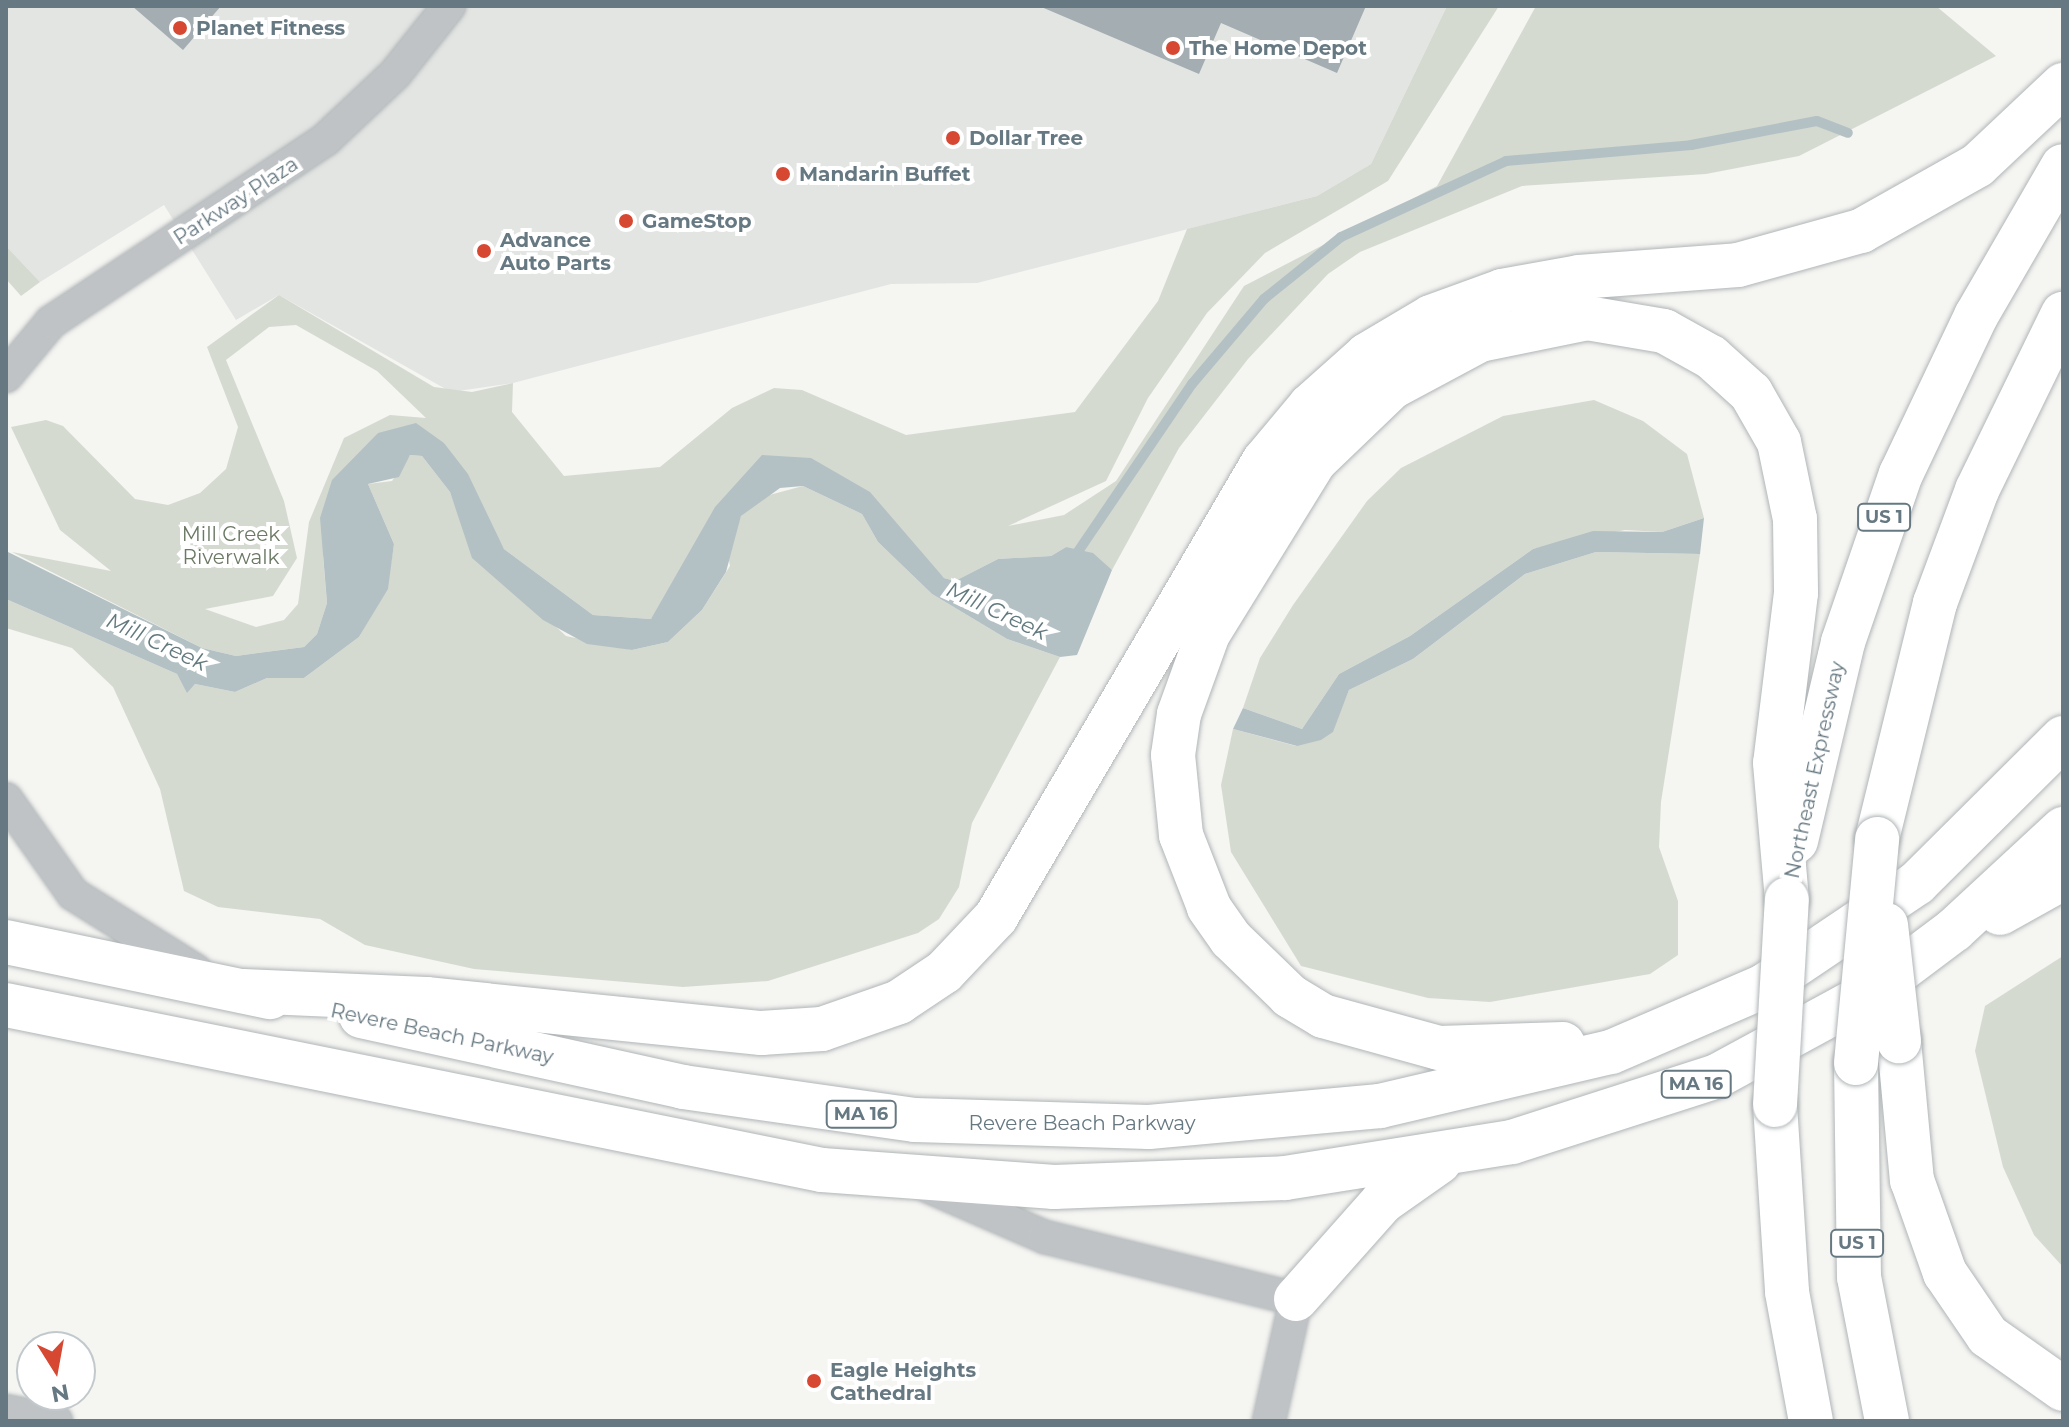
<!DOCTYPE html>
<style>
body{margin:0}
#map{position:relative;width:2069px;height:1427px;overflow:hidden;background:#f5f5f2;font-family:Montserrat,sans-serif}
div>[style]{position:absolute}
.built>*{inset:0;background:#e3e5e3}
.green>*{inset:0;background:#d5dad1}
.water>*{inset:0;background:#b4c1c4}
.stream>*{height:10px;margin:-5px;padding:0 5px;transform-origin:5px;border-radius:5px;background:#b4c1c4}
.building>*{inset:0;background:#a4adb1}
.roads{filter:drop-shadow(0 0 2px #b0b5b7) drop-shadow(0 0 2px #b0b5b7)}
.minor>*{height:32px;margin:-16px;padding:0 16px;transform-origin:16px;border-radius:16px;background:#bfc3c6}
.highway>*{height:44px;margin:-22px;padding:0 22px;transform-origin:22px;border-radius:22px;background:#fff}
.bridges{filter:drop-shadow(0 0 2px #b0b5b7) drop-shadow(0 0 2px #b0b5b7)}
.highway-bridge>*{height:44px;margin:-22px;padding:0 22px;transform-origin:22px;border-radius:22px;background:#fff}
.dots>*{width:22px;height:22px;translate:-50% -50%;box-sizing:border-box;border:4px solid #fff;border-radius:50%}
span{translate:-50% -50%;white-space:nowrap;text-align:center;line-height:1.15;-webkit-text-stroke:8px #fff;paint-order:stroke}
.shield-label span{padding:2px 6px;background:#fff;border:2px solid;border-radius:6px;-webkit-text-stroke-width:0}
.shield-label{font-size:18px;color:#667881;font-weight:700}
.poi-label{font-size:20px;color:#667881;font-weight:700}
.left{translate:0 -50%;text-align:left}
.street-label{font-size:20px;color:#667881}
.park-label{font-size:20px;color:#6b7965}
.water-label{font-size:22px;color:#62797e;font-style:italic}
.frame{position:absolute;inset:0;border:8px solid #667881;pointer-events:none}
.north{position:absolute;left:16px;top:1331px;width:80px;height:80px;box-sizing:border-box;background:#fff;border:2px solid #c2c9cd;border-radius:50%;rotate:169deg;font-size:22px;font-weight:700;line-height:32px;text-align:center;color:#667881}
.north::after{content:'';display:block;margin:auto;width:28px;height:36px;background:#d64831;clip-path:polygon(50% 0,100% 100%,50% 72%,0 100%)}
</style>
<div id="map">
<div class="built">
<i style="clip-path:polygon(6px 6px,1447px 6px,1371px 164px,1317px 196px,977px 283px,891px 284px,513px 383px,451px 392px,279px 295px,236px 320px,164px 205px,40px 282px,6px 246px)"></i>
</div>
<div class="green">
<i style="clip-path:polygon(evenodd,1447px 6px,1499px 6px,1388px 181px,1265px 253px,1207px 313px,1148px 398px,1106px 481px,1008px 526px,1064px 515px,1116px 481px,1244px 286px,1437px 186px,1536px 6px,1936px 6px,1996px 56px,1799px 156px,1706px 174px,1522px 186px,1360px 252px,1328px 274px,1248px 359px,1179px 448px,1112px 570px,1066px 547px,1051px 556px,998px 559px,955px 581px,944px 578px,902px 537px,774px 463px,651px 619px,593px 615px,504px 549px,444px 443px,378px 433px,323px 556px,327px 603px,317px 634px,304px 647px,236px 656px,202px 648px,12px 552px,111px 571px,60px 530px,11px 427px,46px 420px,63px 426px,135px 499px,168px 505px,200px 493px,226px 469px,238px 427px,207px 347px,279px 295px,434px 387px,472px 392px,513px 383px,512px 412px,564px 476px,660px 467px,732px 408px,774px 388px,802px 390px,906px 435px,1075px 412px,1158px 301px,1187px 229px,1317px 196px,1371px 164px,1447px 6px,296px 325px,377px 371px,426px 418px,390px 415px,344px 438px,309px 522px,298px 604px,284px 620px,256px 627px,205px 609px,273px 596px,297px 558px,284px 501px,226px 360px,269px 327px,296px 325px)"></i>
<i style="clip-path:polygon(6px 246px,40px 282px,21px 296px,6px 279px)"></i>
<i style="clip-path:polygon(1594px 400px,1643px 421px,1687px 454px,1704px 518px,1662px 532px,1625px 530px,1533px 549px,1410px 636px,1339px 674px,1302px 729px,1243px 708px,1260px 658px,1293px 605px,1367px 501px,1401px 468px,1503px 416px)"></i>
<i style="clip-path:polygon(410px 455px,422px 456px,450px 492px,470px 547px,566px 636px,632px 650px,668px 642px,702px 610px,730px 566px,727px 550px,741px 516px,755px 499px,803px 486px,862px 514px,878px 542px,932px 594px,1007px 639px,1060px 657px,972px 823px,959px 887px,939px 919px,918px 933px,768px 981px,683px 987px,474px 969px,365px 945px,320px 919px,218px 907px,184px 891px,160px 789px,113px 687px,72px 648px,6px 628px,6px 599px,177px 674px,187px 691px,195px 684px,235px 692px,267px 678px,304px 678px,359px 637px,387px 589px,394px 544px,368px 484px,392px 481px)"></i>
<i style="clip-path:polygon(1596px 552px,1700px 554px,1661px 802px,1659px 847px,1678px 901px,1678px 955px,1650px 974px,1490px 1002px,1428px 998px,1301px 966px,1231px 852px,1221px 785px,1233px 729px,1296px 746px,1337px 720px,1349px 690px,1413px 659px,1525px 574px)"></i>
<i style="clip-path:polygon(2063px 956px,2063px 1267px,2034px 1235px,2003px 1167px,1975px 1051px,1985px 1006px)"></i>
</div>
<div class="water">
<i style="clip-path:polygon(416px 423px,444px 443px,468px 474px,504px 549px,593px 615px,651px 619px,715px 507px,762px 455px,811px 458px,870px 492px,944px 578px,955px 581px,998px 559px,1051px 556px,1066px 547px,1093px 553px,1112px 570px,1077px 655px,1060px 657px,1007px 639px,932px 594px,878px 542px,862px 514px,803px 486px,780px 488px,741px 516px,726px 572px,702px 610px,668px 642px,632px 650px,587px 644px,543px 620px,472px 558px,450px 492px,422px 456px,410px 455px,399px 477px,368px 484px,394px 544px,388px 589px,359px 637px,304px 678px,267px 678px,235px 692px,195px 684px,187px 693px,177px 674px,6px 599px,6px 551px,202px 648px,236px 656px,304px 647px,317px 634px,327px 603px,320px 518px,332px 480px,378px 433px)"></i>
<i style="clip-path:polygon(1704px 518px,1700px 554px,1596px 552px,1525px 574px,1413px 659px,1349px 690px,1333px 732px,1321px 740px,1297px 746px,1233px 729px,1243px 708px,1302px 729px,1339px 674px,1410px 636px,1533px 549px,1593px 531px,1662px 532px)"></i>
</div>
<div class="stream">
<i style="left:1075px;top:556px;width:208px;rotate:-55.8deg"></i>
<i style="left:1192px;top:384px;width:111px;rotate:-49.7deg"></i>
<i style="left:1264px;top:299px;width:99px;rotate:-38.8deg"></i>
<i style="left:1341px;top:237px;width:182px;rotate:-24.7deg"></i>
<i style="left:1506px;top:161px;width:186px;rotate:-4.9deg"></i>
<i style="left:1691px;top:145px;width:128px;rotate:-10.8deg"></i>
<i style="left:1817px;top:121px;width:33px;rotate:21deg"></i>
</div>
<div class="building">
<i style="clip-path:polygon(132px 6px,221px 6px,183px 50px)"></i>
<i style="clip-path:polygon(1039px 6px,1366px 6px,1337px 73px,1221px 23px,1199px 74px)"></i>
</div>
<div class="roads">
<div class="minor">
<i style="left:6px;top:376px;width:70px;rotate:-50.2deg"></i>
<i style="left:51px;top:322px;width:330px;rotate:-33.6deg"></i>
<i style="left:326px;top:139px;width:95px;rotate:-43.3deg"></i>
<i style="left:395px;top:74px;width:87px;rotate:-51.5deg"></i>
<i style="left:6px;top:799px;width:116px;rotate:54.8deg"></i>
<i style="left:73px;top:894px;width:145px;rotate:32deg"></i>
<i style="left:916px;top:1181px;width:141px;rotate:23.5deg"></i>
<i style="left:1045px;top:1237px;width:259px;rotate:13.9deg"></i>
<i style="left:1296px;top:1299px;width:125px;rotate:102.5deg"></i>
<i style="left:6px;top:1411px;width:51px;rotate:11.3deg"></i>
</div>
<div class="highway">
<i style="left:1877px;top:839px;width:243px;rotate:-76.2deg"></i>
<i style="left:1935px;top:603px;width:121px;rotate:-69.6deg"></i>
<i style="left:1977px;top:490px;width:196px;rotate:-64deg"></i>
<i style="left:1796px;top:841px;width:204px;rotate:-76.7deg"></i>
<i style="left:1843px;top:642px;width:178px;rotate:-71deg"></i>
<i style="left:1901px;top:474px;width:175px;rotate:-64.6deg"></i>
<i style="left:1976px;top:316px;width:173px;rotate:-59.9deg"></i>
<i style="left:2000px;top:913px;width:72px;rotate:-29.1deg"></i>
<i style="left:6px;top:942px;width:270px;rotate:11.8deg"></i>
<i style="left:243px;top:991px;width:183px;rotate:2.5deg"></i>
<i style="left:426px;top:999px;width:337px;rotate:5.8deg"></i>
<i style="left:761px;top:1033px;width:61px;rotate:-3.8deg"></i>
<i style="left:822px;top:1029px;width:82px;rotate:-19.3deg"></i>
<i style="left:899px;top:1002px;width:54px;rotate:-33.7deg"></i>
<i style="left:944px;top:972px;width:76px;rotate:-46.6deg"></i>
<i style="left:996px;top:917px;width:529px;rotate:-59.56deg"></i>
<i style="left:1264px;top:461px;width:72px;rotate:-50.1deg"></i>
<i style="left:1310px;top:406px;width:76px;rotate:-41.8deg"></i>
<i style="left:1367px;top:355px;width:74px;rotate:-30.7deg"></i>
<i style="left:1431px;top:317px;width:76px;rotate:-20.1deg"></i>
<i style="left:1502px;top:291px;width:78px;rotate:-10.3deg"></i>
<i style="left:1579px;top:277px;width:159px;rotate:-4.3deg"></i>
<i style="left:1738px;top:265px;width:128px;rotate:-15.5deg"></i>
<i style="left:1861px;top:231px;width:134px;rotate:-29.4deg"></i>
<i style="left:1978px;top:165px;width:117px;rotate:-43.3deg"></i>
<i style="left:6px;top:1005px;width:833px;rotate:11.43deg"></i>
<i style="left:822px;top:1170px;width:233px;rotate:4.2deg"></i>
<i style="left:1054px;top:1187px;width:231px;rotate:-2.2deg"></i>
<i style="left:1285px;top:1178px;width:230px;rotate:-9deg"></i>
<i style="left:1512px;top:1142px;width:215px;rotate:-17.8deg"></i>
<i style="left:1717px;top:1076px;width:174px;rotate:-28.5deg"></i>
<i style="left:1870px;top:993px;width:105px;rotate:-36.9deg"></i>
<i style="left:1954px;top:930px;width:149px;rotate:-42.8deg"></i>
<i style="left:361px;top:1016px;width:330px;rotate:12.4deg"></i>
<i style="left:683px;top:1087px;width:234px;rotate:8.1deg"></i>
<i style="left:915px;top:1120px;width:234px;rotate:1.7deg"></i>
<i style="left:1149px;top:1127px;width:232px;rotate:-5.2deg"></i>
<i style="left:1380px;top:1106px;width:237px;rotate:-13.2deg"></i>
<i style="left:1611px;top:1052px;width:167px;rotate:-23.3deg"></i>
<i style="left:1764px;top:986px;width:184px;rotate:-33.9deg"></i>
<i style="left:1917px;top:883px;width:206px;rotate:-44.8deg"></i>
<i style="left:1899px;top:1041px;width:140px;rotate:84.7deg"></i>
<i style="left:1912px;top:1180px;width:99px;rotate:70.5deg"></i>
<i style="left:1945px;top:1273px;width:76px;rotate:55.7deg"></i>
<i style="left:1988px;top:1336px;width:92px;rotate:35.2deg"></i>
<i style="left:1563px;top:1044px;width:124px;rotate:178.2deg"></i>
<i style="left:1439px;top:1048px;width:120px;rotate:-164.6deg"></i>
<i style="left:1323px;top:1016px;width:39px;rotate:-149deg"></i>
<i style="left:1290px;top:996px;width:82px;rotate:-136deg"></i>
<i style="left:1231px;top:939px;width:39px;rotate:-125deg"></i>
<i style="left:1209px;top:907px;width:77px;rotate:-111.3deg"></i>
<i style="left:1181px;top:835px;width:80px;rotate:-95.7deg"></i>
<i style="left:1173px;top:755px;width:41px;rotate:-81.7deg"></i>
<i style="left:1179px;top:714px;width:85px;rotate:-70.1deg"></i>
<i style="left:1208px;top:634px;width:203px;rotate:-58.3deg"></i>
<i style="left:1315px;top:461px;width:107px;rotate:-43.9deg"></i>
<i style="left:1392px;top:387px;width:100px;rotate:-28.1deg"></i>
<i style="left:1480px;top:340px;width:109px;rotate:-11.6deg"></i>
<i style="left:1587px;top:318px;width:78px;rotate:9.6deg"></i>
<i style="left:1664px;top:331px;width:54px;rotate:29deg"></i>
<i style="left:1711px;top:357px;width:54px;rotate:42deg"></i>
<i style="left:1751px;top:393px;width:56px;rotate:60.3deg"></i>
<i style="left:1779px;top:442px;width:79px;rotate:78.3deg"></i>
<i style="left:1795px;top:519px;width:74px;rotate:89.2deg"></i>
<i style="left:1796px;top:593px;width:171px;rotate:97deg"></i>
<i style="left:1775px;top:763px;width:137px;rotate:85deg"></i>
<i style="left:1856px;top:1063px;width:214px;rotate:89.2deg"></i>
<i style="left:1859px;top:1277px;width:147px;rotate:79deg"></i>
<i style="left:1775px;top:1105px;width:187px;rotate:86.3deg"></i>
<i style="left:1787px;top:1292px;width:131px;rotate:79.5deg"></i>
<i style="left:1296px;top:1299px;width:130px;rotate:-48.4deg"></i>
<i style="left:1382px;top:1202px;width:70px;rotate:-35.1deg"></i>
</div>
</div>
<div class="bridges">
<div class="highway-bridge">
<i style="left:1886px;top:925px;width:117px;rotate:83.6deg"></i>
<i style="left:1856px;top:1063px;width:225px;rotate:-84.6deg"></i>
<i style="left:1775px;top:1105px;width:206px;rotate:-86.7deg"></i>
</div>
</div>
<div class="dots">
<i style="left:180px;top:28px;background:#d64831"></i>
<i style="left:1173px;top:48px;background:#d64831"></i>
<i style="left:953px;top:138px;background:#d64831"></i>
<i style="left:783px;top:174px;background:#d64831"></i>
<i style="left:626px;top:221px;background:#d64831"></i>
<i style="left:484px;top:251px;background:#d64831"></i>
<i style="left:814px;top:1381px;background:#d64831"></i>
</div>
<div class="shield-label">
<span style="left:1884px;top:517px">US 1</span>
<span style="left:1696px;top:1084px">MA 16</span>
<span style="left:861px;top:1114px">MA 16</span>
<span style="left:1857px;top:1243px">US 1</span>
</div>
<div class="poi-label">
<span class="left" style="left:196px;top:28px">Planet Fitness</span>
<span class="left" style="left:1189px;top:48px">The Home Depot</span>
<span class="left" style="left:969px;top:138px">Dollar Tree</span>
<span class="left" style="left:799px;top:174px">Mandarin Buffet</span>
<span class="left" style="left:642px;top:221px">GameStop</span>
<span class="left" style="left:500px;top:252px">Advance<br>Auto Parts</span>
<span class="left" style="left:830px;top:1382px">Eagle Heights<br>Cathedral</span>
</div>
<div class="street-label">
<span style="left:236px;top:201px;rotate:-33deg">Parkway Plaza</span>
<span style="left:1815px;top:770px;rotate:-78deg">Northeast Expressway</span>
<span style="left:442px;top:1034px;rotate:12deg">Revere Beach Parkway</span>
<span style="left:1082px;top:1123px">Revere Beach Parkway</span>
</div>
<div class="park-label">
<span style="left:231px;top:546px">Mill Creek<br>Riverwalk</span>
</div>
<div class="water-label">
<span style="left:997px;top:611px;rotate:25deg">Mill Creek</span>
<span style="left:157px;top:642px;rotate:25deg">Mill Creek</span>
</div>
<div class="frame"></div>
<div class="north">N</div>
</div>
